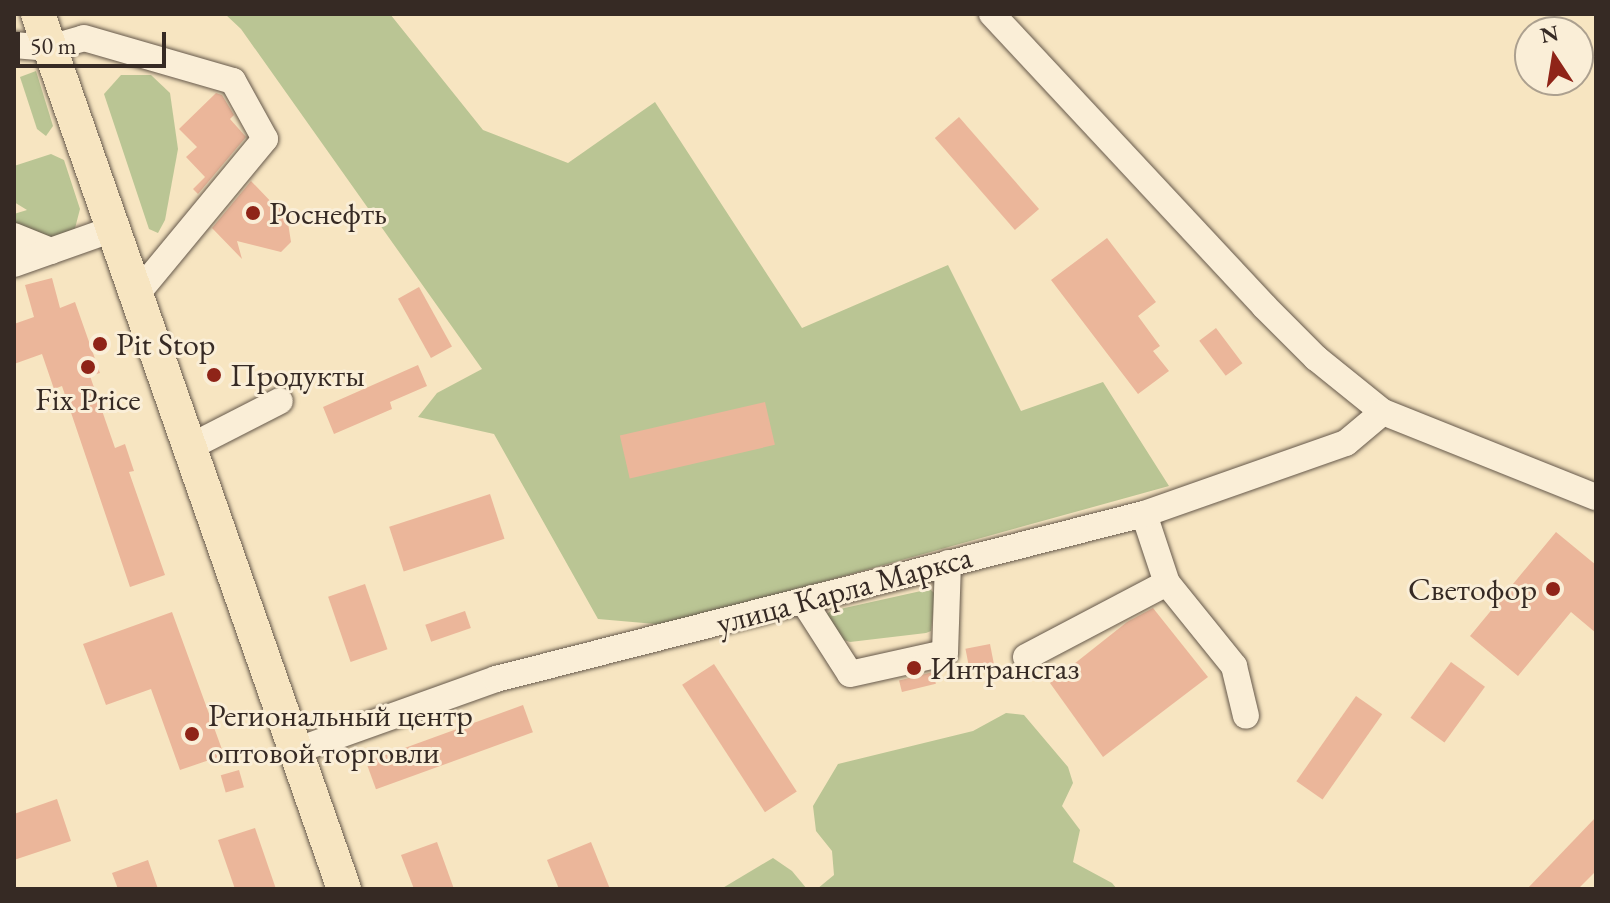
<!DOCTYPE html>
<meta charset="utf-8">
<style>
body{margin:0}
#map{position:relative;width:1610px;height:903px;overflow:hidden;background:#f7e5c1;font-family:"EB Garamond",serif}
div>[style]{position:absolute}
.green>*{inset:0;background:#bac594}
.building>*{inset:0;background:#ebb69a;transform-origin:0 0}
.roads{filter:drop-shadow(0 0 2px #66594b) drop-shadow(0 0 2px #66594b)}
.minor>*{height:26px;margin:-13px;padding:0 13px;transform-origin:13px;border-radius:13px;background:#faeed7}
.major>*{height:34px;margin:-17px;padding:0 17px;transform-origin:17px;border-radius:17px;background:#f7e5c1}
.dots>*{width:22px;height:22px;translate:-50% -50%;box-sizing:border-box;border:4px solid #faeed7;border-radius:50%}
span{translate:-50% -50%;white-space:nowrap;text-align:center;line-height:1.15;-webkit-text-stroke:6px #faeed7;paint-order:stroke}
.poi-label{font-size:32px;color:#362a24}
.left{translate:0 -50%;text-align:left}
.right{translate:-100% -50%;text-align:right}
.street-label{font-size:32px;color:#362a24}
.frame{position:absolute;inset:0;border:16px solid #362a24;pointer-events:none}
.north{position:absolute;left:1514px;top:16px;width:80px;height:80px;box-sizing:border-box;background:#faeed7;border:2px solid #aca08f;border-radius:50%;rotate:348deg;font-size:22px;font-weight:700;line-height:32px;text-align:center;color:#362a24}
.north::after{content:'';display:block;margin:auto;width:28px;height:36px;background:#8f2418;clip-path:polygon(50% 0,100% 100%,50% 72%,0 100%)}
.scale{position:absolute;left:16px;top:32px;width:150px;height:36px;box-sizing:border-box;border:4px solid #362a24;border-top:0;padding-left:10px;font-size:24px;line-height:28px;white-space:nowrap;color:#362a24;-webkit-text-stroke:6px #faeed7;paint-order:stroke}
</style>
<div id="map">
<div class="green">
<i style="clip-path:polygon(225px 14px,390px 14px,483px 130px,568px 163px,655px 102px,802px 328px,948px 265px,1021px 411px,1103px 382px,1169px 486px,667px 625px,598px 619px,494px 434px,418px 417px,437px 393px,482px 369px,241px 29px)"></i>
<i style="clip-path:polygon(36px 71px,53px 126px,46px 136px,37px 129px,20px 77px)"></i>
<i style="clip-path:polygon(121px 75px,151px 75px,170px 93px,178px 149px,165px 220px,158px 233px,149px 229px,104px 94px)"></i>
<i style="clip-path:polygon(51px 154px,64px 160px,80px 209px,73px 236px,51px 247px,14px 231px,14px 214px,27px 210px,14px 202px,14px 166px)"></i>
<i style="clip-path:polygon(930px 589px,935px 594px,931px 631px,926px 633px,850px 642px,838px 638px,824px 616px,831px 611px)"></i>
<i style="clip-path:polygon(1006px 713px,1024px 715px,1068px 767px,1073px 783px,1062px 806px,1080px 830px,1073px 862px,1112px 883px,1117px 889px,817px 889px,834px 875px,832px 851px,816px 831px,813px 806px,838px 764px,973px 731px)"></i>
<i style="clip-path:polygon(773px 858px,792px 871px,807px 889px,721px 889px)"></i>
</div>
<div class="building">
<i style="clip-path:polygon(216px 93px,222px 95px,234px 115px,230px 119px,246px 137px,198px 194px,193px 189px,205px 177px,186px 157px,197px 147px,179px 129px)"></i>
<i style="left:959px;top:117px;width:122px;height:32px;rotate:49deg"></i>
<i style="clip-path:polygon(251px 181px,276px 207px,286px 210px,291px 242px,281px 252px,237px 241px,242px 259px,212px 228px)"></i>
<i style="clip-path:polygon(1107px 238px,1156px 302px,1138px 316px,1160px 346px,1153px 351px,1169px 371px,1138px 394px,1051px 280px)"></i>
<i style="clip-path:polygon(52px 278px,60px 308px,75px 302px,100px 373px,90px 376px,115px 448px,125px 444px,134px 471px,129px 472px,165px 575px,130px 587px,62px 386px,54px 389px,42px 354px,14px 364px,14px 324px,34px 317px,25px 285px)"></i>
<i style="left:419px;top:287px;width:68px;height:24px;rotate:61deg"></i>
<i style="left:1216px;top:328px;width:44px;height:21px;rotate:53deg"></i>
<i style="clip-path:polygon(418px 365px,427px 386px,390px 402px,392px 409px,334px 434px,323px 407px)"></i>
<i style="left:765px;top:402px;width:44px;height:149px;rotate:77deg"></i>
<i style="left:490px;top:494px;width:47px;height:106px;rotate:72deg"></i>
<i style="clip-path:polygon(1556px 532px,1596px 565px,1596px 633px,1571px 612px,1518px 676px,1470px 636px)"></i>
<i style="left:365px;top:584px;width:69px;height:39px;rotate:71deg"></i>
<i style="clip-path:polygon(1153px 608px,1208px 677px,1103px 757px,1050px 683px,1127px 622px)"></i>
<i style="left:465px;top:611px;width:18px;height:42px;rotate:71deg"></i>
<i style="clip-path:polygon(172px 612px,224px 755px,180px 770px,151px 689px,106px 705px,83px 644px)"></i>
<i style="left:990px;top:644px;width:21px;height:25px;rotate:79deg"></i>
<i style="left:1451px;top:662px;width:42px;height:69px;rotate:36deg"></i>
<i style="left:714px;top:664px;width:152px;height:38px;rotate:57deg"></i>
<i style="left:933px;top:672px;width:12px;height:35px;rotate:76deg"></i>
<i style="left:1356px;top:696px;width:32px;height:104px;rotate:35deg"></i>
<i style="left:523px;top:705px;width:29px;height:167px;rotate:70deg"></i>
<i style="left:239px;top:770px;width:18px;height:19px;rotate:74deg"></i>
<i style="clip-path:polygon(57px 799px,71px 841px,14px 860px,14px 814px)"></i>
<i style="clip-path:polygon(1596px 817px,1596px 871px,1578px 889px,1527px 889px)"></i>
<i style="clip-path:polygon(255px 828px,276px 889px,235px 889px,218px 840px)"></i>
<i style="clip-path:polygon(437px 842px,454px 889px,414px 889px,401px 855px)"></i>
<i style="clip-path:polygon(591px 842px,610px 889px,559px 889px,547px 860px)"></i>
<i style="clip-path:polygon(148px 860px,158px 889px,118px 889px,112px 873px)"></i>
</div>
<div class="roads">
<div class="minor">
<i style="left:992px;top:14px;width:399px;rotate:47deg"></i>
<i style="left:1264px;top:306px;width:74px;rotate:45deg"></i>
<i style="left:1316px;top:358px;width:86px;rotate:38.9deg"></i>
<i style="left:1383px;top:412px;width:229px;rotate:21.8deg"></i>
<i style="left:14px;top:45px;width:36px;rotate:5deg"></i>
<i style="left:50px;top:48px;width:35px;rotate:-16deg"></i>
<i style="left:84px;top:38px;width:155px;rotate:16.1deg"></i>
<i style="left:233px;top:81px;width:66px;rotate:61.1deg"></i>
<i style="left:265px;top:139px;width:204px;rotate:129.6deg"></i>
<i style="left:14px;top:236px;width:40px;rotate:22deg"></i>
<i style="left:14px;top:264px;width:105px;rotate:-19.5deg"></i>
<i style="left:188px;top:448px;width:103px;rotate:-27.1deg"></i>
<i style="left:1144px;top:514px;width:73px;rotate:71.6deg"></i>
<i style="left:1167px;top:583px;width:107px;rotate:51.1deg"></i>
<i style="left:1234px;top:666px;width:51px;rotate:76.5deg"></i>
<i style="left:804px;top:602px;width:85px;rotate:57.4deg"></i>
<i style="left:850px;top:674px;width:97px;rotate:-12.5deg"></i>
<i style="left:945px;top:653px;width:90px;rotate:-88.1deg"></i>
<i style="left:1026px;top:657px;width:159px;rotate:-27.7deg"></i>
<i style="left:295px;top:751px;width:214px;rotate:-19.7deg"></i>
<i style="left:496px;top:679px;width:669px;rotate:-14.29deg"></i>
<i style="left:1144px;top:514px;width:214px;rotate:-19.4deg"></i>
<i style="left:1346px;top:443px;width:48px;rotate:-40deg"></i>
</div>
<div class="major">
<i style="left:38px;top:14px;width:927px;rotate:70.72deg"></i>
</div>
</div>
<div class="dots">
<i style="left:253px;top:213px;background:#8f2418"></i>
<i style="left:100px;top:344px;background:#8f2418"></i>
<i style="left:88px;top:367px;background:#8f2418"></i>
<i style="left:214px;top:375px;background:#8f2418"></i>
<i style="left:1553px;top:589px;background:#8f2418"></i>
<i style="left:914px;top:668px;background:#8f2418"></i>
<i style="left:192px;top:734px;background:#8f2418"></i>
</div>
<div class="poi-label">
<span class="left" style="left:269px;top:213px">Роснефть</span>
<span class="left" style="left:116px;top:344px">Pit Stop</span>
<span class="left" style="left:230px;top:375px">Продукты</span>
<span style="left:88px;top:399px">Fix Price</span>
<span class="right" style="left:1537px;top:589px">Светофор</span>
<span class="left" style="left:930px;top:668px">Интрансгаз</span>
<span class="left" style="left:208px;top:734px">Региональный центр<br>оптовой торговли</span>
</div>
<div class="street-label">
<span style="left:844px;top:590px;rotate:-15deg">улица Карла Маркса</span>
</div>
<div class="frame"></div>
<div class="north">N</div>
<div class="scale">50 m</div>
</div>
